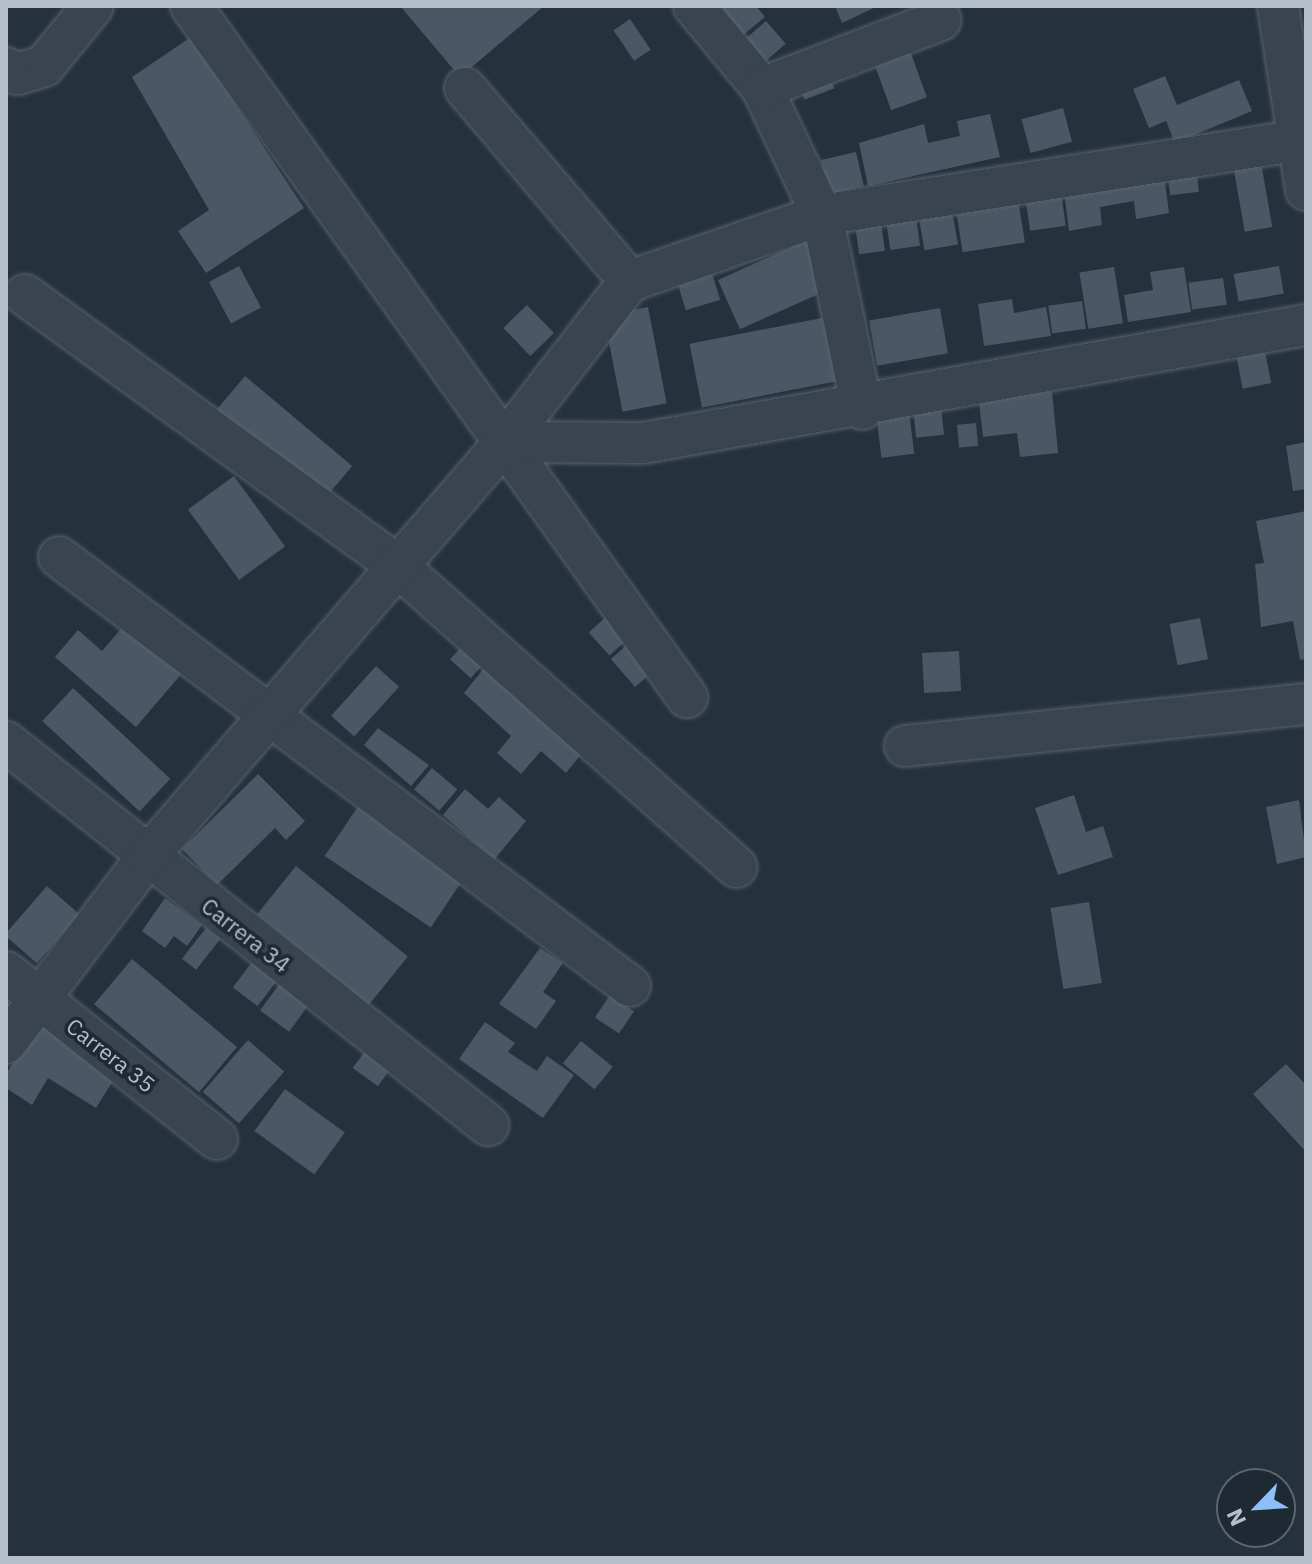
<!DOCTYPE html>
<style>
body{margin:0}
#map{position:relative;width:1312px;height:1564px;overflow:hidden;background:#25323e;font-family:"IBM Plex Sans",sans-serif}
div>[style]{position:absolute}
.building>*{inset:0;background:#495864;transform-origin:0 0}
.roads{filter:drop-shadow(0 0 2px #57626c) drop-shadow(0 0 2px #57626c)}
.street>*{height:40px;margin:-20px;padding:0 20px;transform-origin:20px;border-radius:20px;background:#39444e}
span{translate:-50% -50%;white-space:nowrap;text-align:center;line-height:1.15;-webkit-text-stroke:7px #1e2933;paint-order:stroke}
.street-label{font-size:22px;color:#b5bfc9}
.frame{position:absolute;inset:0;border:8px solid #b5bfc9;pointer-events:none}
.north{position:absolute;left:1216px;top:1468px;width:80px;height:80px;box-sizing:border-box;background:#1e2933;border:2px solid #5a656f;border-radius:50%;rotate:245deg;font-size:22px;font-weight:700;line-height:32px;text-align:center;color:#b5bfc9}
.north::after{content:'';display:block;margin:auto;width:28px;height:36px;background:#8dbff6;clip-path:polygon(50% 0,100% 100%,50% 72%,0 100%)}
</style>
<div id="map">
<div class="building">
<i style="clip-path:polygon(400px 6px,544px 6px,460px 77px)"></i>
<i style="clip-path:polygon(726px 6px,756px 6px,765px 17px,742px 36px,721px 10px)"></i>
<i style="clip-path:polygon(835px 6px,878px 6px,842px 23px)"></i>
<i style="left:630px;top:19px;width:37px;height:20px;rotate:56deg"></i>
<i style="left:766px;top:21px;width:30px;height:29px;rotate:49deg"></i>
<i style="clip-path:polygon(191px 37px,304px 208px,206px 273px,178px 231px,209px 210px,132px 77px)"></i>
<i style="left:905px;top:37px;width:64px;height:38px;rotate:70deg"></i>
<i style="left:825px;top:64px;width:26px;height:32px;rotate:69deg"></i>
<i style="clip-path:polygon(1165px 76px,1177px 105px,1239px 80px,1252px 111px,1175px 143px,1166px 121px,1149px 128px,1133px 89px)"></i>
<i style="left:1063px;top:108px;width:35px;height:43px;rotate:75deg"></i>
<i style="clip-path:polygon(990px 114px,1000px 157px,868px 186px,859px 143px,924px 124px,928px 143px,960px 136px,957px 121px)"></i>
<i style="left:856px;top:152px;width:35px;height:36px;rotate:77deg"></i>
<i style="left:1260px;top:157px;width:71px;height:28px;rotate:80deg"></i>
<i style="left:1196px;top:168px;width:24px;height:29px;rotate:83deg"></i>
<i style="clip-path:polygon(1164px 174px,1169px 213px,1136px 219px,1134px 201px,1100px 207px,1102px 225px,1069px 231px,1064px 191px)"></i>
<i style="left:1061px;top:192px;width:34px;height:36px;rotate:82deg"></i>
<i style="left:1018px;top:199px;width:44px;height:63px;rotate:81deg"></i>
<i style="left:952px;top:210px;width:35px;height:34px;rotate:80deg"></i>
<i style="left:916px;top:217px;width:29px;height:30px;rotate:82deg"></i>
<i style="left:881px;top:223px;width:28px;height:26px;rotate:82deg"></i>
<i style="left:812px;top:238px;width:54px;height:103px;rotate:66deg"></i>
<i style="left:239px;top:266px;width:47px;height:34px;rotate:62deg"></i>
<i style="left:1279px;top:266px;width:28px;height:46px;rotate:80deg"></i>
<i style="left:1114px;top:267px;width:57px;height:35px;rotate:81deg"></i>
<i style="clip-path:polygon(1184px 267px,1191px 312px,1128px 322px,1124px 295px,1153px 290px,1150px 272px)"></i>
<i style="left:712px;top:273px;width:28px;height:36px;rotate:73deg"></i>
<i style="left:1223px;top:278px;width:27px;height:35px;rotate:82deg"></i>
<i style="clip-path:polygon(1012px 299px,1014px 313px,1046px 307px,1051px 336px,984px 346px,978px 304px)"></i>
<i style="left:1082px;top:301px;width:28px;height:34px;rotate:82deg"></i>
<i style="left:527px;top:305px;width:39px;height:33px;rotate:46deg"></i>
<i style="left:648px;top:307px;width:98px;height:45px;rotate:79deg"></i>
<i style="left:940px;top:308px;width:46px;height:72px;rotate:80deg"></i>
<i style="left:827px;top:317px;width:65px;height:140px;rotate:79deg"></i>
<i style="left:1262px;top:336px;width:48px;height:29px;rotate:79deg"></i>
<i style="left:245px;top:376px;width:140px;height:51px;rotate:40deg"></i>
<i style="clip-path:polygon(1052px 391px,1058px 453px,1020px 457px,1017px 433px,983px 437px,979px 401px)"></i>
<i style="left:941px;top:406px;width:29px;height:28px;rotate:84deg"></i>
<i style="left:909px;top:411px;width:43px;height:33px;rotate:83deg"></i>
<i style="left:976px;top:423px;width:23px;height:19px;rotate:85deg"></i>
<i style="clip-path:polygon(1306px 442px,1306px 489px,1293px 491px,1286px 446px)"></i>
<i style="left:234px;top:476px;width:87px;height:57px;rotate:54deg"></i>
<i style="clip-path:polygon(1306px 511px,1306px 659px,1300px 660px,1293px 621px,1261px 627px,1255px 564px,1264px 563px,1256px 521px)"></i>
<i style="left:608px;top:615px;width:31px;height:26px;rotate:48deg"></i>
<i style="left:1200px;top:618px;width:42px;height:31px;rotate:79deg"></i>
<i style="clip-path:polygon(126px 623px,183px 672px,136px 727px,55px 657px,78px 630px,102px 651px)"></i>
<i style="left:635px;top:638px;width:37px;height:32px;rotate:49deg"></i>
<i style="left:462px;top:646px;width:28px;height:18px;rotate:42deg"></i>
<i style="left:959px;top:651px;width:40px;height:37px;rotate:87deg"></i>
<i style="left:376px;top:666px;width:31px;height:67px;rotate:42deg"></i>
<i style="clip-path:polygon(485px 667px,582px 753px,566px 773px,541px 751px,521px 774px,497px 753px,511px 736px,464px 693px)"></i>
<i style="left:73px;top:688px;width:133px;height:45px;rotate:43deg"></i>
<i style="clip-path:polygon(378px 728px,429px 765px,411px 786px,364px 745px)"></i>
<i style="left:432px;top:768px;width:33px;height:28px;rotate:40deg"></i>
<i style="clip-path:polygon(258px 774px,305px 821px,286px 840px,275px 828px,217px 885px,182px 849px)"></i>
<i style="clip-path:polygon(465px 789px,488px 809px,499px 797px,526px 821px,494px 860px,443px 815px)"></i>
<i style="clip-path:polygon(1074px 795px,1086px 832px,1103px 826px,1113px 857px,1058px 875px,1035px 808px)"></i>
<i style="clip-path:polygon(1299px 800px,1306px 857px,1277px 864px,1266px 807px)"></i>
<i style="left:361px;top:802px;width:128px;height:65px;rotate:34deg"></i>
<i style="left:296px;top:866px;width:144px;height:62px;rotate:39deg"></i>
<i style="left:47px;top:886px;width:43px;height:65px;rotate:41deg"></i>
<i style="clip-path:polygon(165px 898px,202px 925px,187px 946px,174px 936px,165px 948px,142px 931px)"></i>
<i style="left:1089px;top:902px;width:82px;height:39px;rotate:81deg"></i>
<i style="left:206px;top:928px;width:18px;height:39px;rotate:38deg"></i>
<i style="clip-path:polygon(540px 948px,563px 963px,543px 992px,556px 1001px,536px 1029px,499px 1004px)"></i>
<i style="left:132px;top:959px;width:137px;height:59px;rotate:40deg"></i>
<i style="left:252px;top:962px;width:31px;height:32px;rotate:37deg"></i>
<i style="left:280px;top:983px;width:36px;height:34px;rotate:36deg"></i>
<i style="left:610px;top:995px;width:29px;height:27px;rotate:34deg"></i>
<i style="clip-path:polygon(485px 1022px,515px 1043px,508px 1052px,537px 1071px,547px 1056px,574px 1075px,543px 1118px,459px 1059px)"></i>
<i style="clip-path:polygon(38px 1023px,118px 1073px,96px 1108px,48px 1078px,32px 1105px,6px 1088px,6px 1074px)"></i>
<i style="left:248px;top:1040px;width:48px;height:69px;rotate:41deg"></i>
<i style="left:581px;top:1041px;width:41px;height:29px;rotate:39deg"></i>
<i style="left:368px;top:1047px;width:31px;height:26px;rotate:36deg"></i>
<i style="clip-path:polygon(1286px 1064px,1306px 1085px,1306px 1152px,1253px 1094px)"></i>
<i style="left:285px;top:1089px;width:74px;height:52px;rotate:36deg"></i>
</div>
<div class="roads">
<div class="street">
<i style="left:191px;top:6px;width:851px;rotate:54.33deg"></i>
<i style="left:694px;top:6px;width:107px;rotate:50.3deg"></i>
<i style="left:762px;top:88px;width:140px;rotate:64.7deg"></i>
<i style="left:822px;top:215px;width:198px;rotate:78.3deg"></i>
<i style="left:1278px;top:6px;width:186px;rotate:81.3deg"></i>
<i style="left:6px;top:68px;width:13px;rotate:27deg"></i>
<i style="left:18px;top:74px;width:27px;rotate:-17deg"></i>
<i style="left:44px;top:66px;width:77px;rotate:-50.8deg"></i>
<i style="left:465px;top:88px;width:254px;rotate:49.5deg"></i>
<i style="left:762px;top:88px;width:191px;rotate:-20.8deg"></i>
<i style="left:25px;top:295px;width:456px;rotate:36deg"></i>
<i style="left:394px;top:563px;width:458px;rotate:41.6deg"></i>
<i style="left:505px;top:442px;width:138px;rotate:0.4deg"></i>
<i style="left:643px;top:443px;width:673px;rotate:-10.09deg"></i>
<i style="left:59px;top:557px;width:714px;rotate:36.92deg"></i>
<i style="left:6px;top:742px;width:616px;rotate:38.47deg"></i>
<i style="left:905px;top:746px;width:403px;rotate:-6deg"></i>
<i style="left:6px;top:972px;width:269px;rotate:38.4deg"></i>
<i style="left:6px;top:1043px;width:233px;rotate:-52.8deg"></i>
<i style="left:147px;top:857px;width:548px;rotate:-49.22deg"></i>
<i style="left:505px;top:442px;width:204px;rotate:-52.2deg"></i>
<i style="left:630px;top:281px;width:203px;rotate:-19deg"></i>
<i style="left:822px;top:215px;width:490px;rotate:-8.9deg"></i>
</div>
</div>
<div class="street-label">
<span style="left:246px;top:935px;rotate:38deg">Carrera 34</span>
<span style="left:111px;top:1055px;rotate:38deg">Carrera 35</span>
</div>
<div class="frame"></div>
<div class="north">N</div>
</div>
